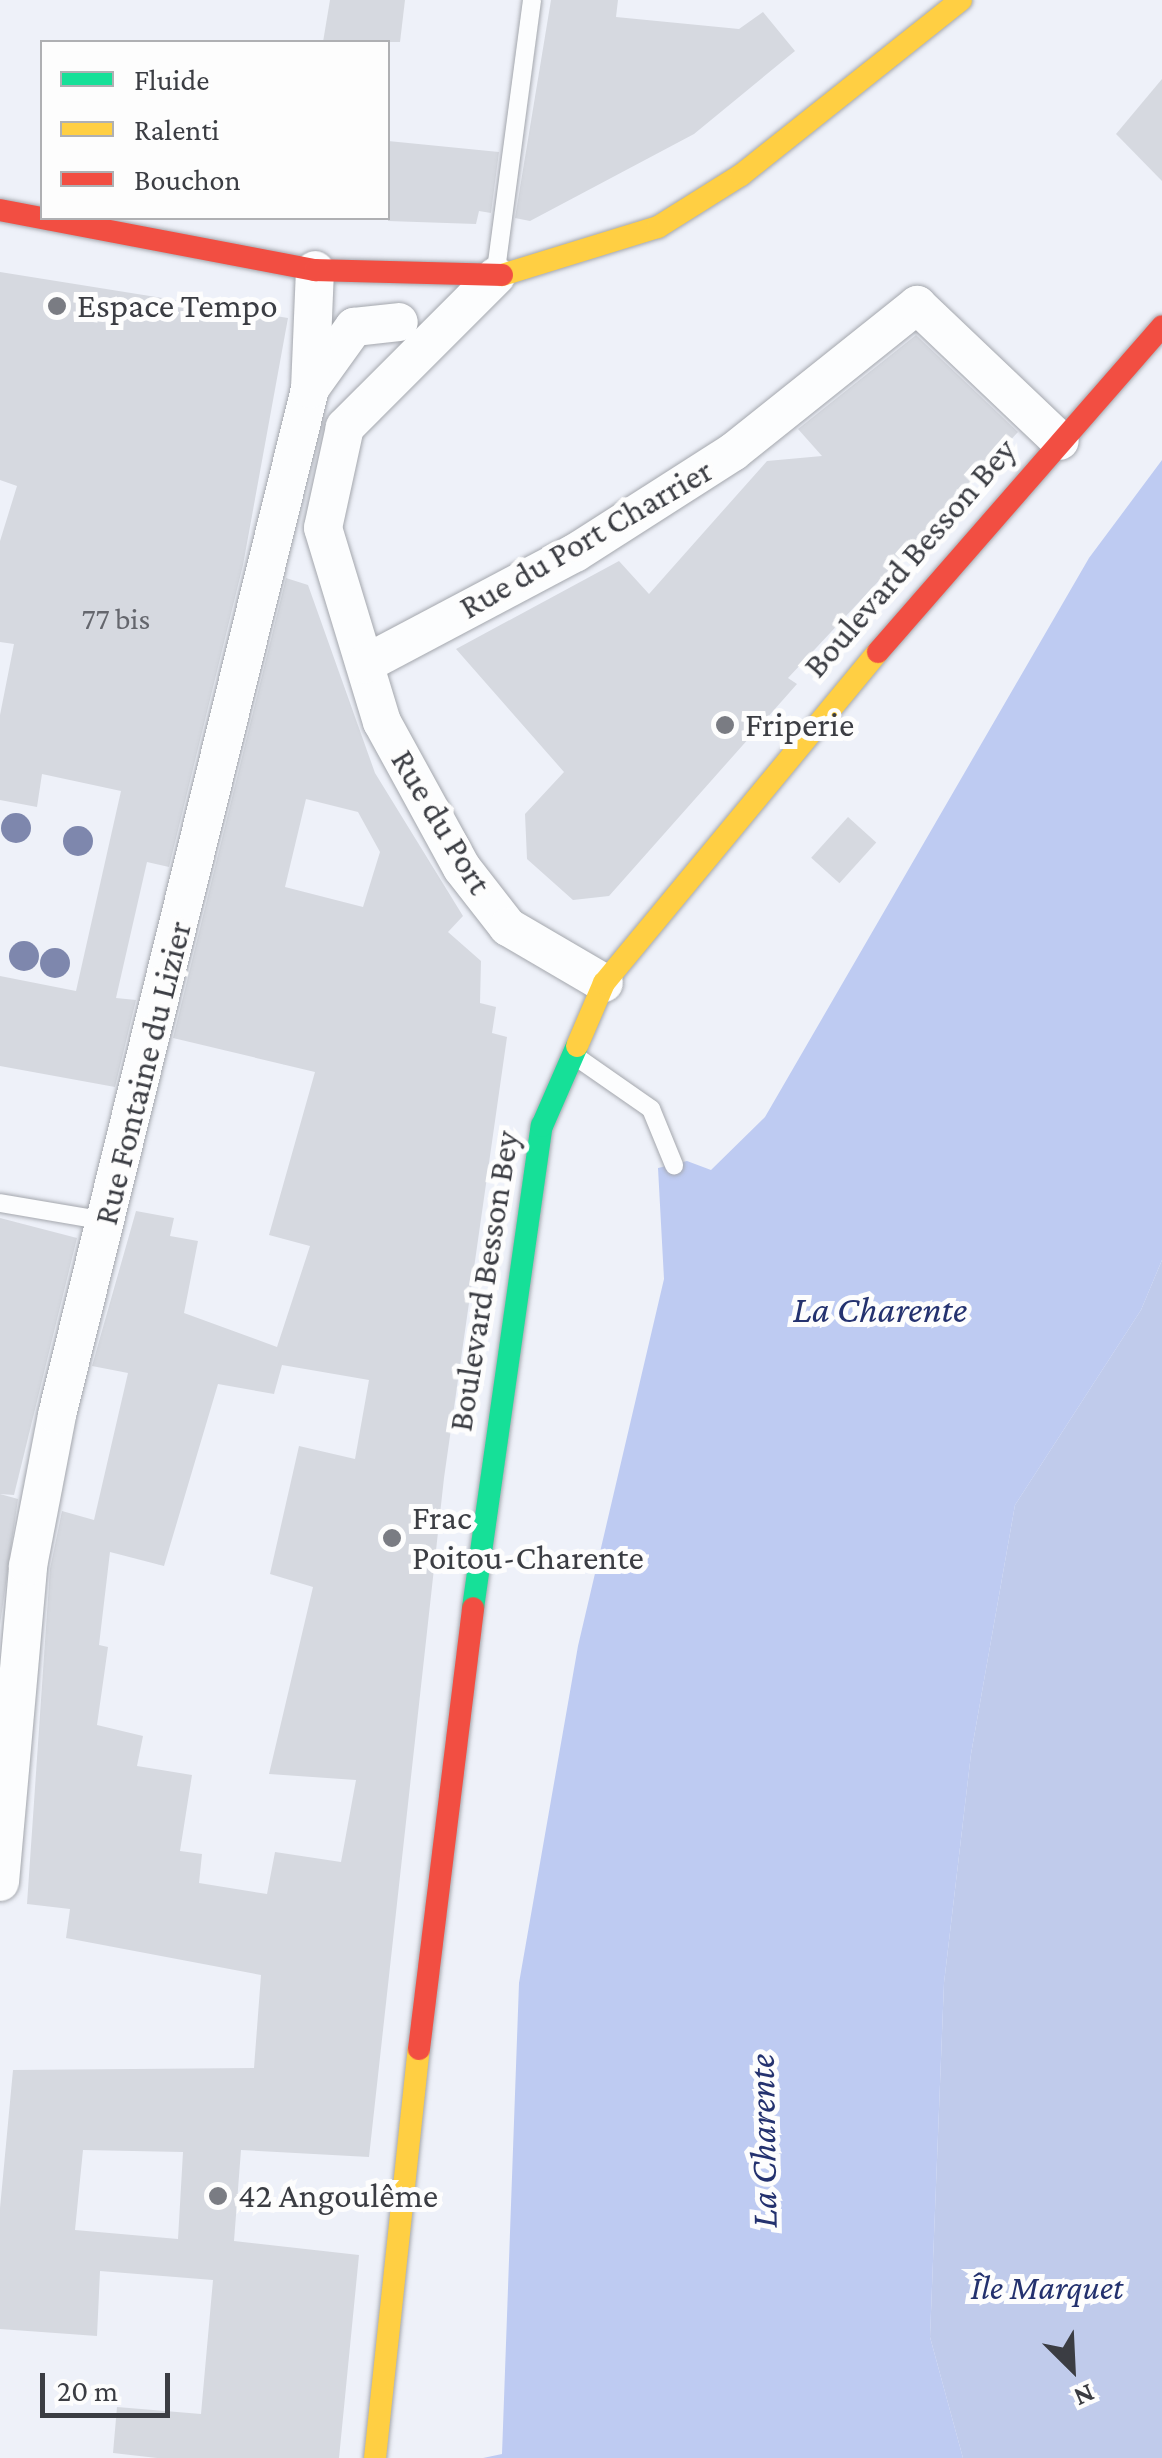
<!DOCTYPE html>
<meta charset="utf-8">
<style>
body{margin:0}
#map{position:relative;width:1162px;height:2458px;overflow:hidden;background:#eef1f9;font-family:"Crimson Pro",serif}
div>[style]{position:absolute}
.forest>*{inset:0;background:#c0cbeb}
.water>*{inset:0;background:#becbf2}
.building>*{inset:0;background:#d6d9e0;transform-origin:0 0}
.roads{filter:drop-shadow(0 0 2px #a4a7ad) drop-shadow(0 0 2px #a4a7ad)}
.lane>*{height:18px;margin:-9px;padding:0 9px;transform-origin:9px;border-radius:9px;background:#fcfdfe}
.street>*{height:38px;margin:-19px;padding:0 19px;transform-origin:19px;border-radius:19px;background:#fcfdfe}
.fast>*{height:22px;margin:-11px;padding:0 11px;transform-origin:11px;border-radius:11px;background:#16e098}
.slow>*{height:22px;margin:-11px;padding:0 11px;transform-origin:11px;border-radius:11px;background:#ffcf43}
.jam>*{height:22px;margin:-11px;padding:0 11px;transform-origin:11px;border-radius:11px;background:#f24e42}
.trees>*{width:30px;height:30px;margin:-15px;border-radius:50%;background:#7e87ad}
.dots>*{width:28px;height:28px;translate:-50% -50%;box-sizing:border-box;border:5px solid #fdfdfd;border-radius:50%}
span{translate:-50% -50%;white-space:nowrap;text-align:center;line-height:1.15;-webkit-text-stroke:10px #fdfdfd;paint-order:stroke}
.number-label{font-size:30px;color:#64666d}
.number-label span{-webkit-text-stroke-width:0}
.poi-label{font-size:35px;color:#3b3d43}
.left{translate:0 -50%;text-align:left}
.street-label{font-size:35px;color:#3b3d43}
.park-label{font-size:35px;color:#23316e;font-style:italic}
.water-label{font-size:38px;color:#24326f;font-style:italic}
.legend{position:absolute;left:40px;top:40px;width:350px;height:180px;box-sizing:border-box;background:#fdfdfd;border:2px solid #afb0b3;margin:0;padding:12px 18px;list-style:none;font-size:30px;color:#3b3d43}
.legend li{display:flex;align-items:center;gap:20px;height:50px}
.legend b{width:50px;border:2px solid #afb0b3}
.north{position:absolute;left:1022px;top:2318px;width:100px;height:100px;-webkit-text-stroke:8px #fdfdfd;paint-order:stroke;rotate:156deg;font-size:28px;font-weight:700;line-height:40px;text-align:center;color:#3b3d43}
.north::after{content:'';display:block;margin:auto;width:35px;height:45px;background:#3b3d43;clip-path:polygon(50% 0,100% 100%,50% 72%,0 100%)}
.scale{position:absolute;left:40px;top:2373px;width:130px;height:45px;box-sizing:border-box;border:5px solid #3b3d43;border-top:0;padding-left:12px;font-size:30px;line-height:35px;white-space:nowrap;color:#3b3d43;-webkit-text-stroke:8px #fdfdfd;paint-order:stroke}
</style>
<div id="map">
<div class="forest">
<i style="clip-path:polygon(1162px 1260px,1162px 2458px,963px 2458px,930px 2337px,944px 1983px,971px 1754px,1015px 1505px,1141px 1310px)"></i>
</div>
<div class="water">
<i style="clip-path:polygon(1162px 460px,1162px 1260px,1141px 1310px,1015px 1505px,971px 1754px,944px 1983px,930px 2337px,963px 2458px,483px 2458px,502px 2454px,519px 1983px,578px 1646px,664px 1279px,658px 1168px,687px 1161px,711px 1170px,765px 1117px,1089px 558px)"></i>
</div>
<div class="building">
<i style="clip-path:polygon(330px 0,405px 0,400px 42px,323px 42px)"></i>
<i style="clip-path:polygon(551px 0,618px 0,616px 17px,739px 29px,763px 12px,795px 51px,694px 134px,530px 221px,515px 218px)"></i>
<i style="clip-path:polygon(1162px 79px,1162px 181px,1116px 134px)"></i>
<i style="clip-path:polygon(388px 141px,499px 152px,491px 213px,479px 211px,476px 224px,388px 221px)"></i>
<i style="clip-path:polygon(0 272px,288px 318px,243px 565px,169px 867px,147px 862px,116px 998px,136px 1000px,115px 1087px,0 1066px,0 976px,76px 991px,121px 791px,42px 774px,37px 807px,0 800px,0 715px,14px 644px,0 642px,0 541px,17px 486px,0 480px)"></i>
<i style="clip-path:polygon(916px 335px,1018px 432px,788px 678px,797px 684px,609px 896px,573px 900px,527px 859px,525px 814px,564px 772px,456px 649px,619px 561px,649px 594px,767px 461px,822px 456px,798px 429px)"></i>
<i style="clip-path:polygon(evenodd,286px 578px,308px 585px,375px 773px,463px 916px,448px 932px,481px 961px,480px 1003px,496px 1007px,492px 1033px,507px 1037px,444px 1478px,369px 2157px,241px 2150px,234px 2241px,359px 2255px,339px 2458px,157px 2458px,113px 2453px,117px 2407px,201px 2414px,213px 2280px,100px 2271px,97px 2336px,0 2329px,0 2208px,13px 2070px,254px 2068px,261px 1975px,66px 1938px,70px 1909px,27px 1904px,50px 1569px,62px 1511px,94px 1520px,128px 1373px,92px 1366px,136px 1211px,174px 1218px,170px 1236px,198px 1241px,184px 1313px,277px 1347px,310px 1246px,269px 1235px,315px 1072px,173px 1038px,286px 578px,306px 799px,358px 812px,380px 852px,363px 907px,285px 887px,306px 799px,286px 578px,282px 1365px,369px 1380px,355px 1459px,299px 1446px,270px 1574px,313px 1587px,269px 1774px,356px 1780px,341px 1862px,275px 1852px,267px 1894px,199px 1883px,202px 1854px,180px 1851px,192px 1775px,137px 1766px,143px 1736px,97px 1725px,108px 1647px,99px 1645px,110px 1552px,164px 1566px,218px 1384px,274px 1394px,282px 1365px,286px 578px,83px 2150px,183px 2152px,178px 2239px,75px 2230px,83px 2150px)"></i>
<i style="left:848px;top:817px;width:38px;height:55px;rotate:42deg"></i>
<i style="clip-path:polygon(0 1218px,77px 1238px,14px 1495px,0 1494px)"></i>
<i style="clip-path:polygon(0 1494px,18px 1499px,0 1625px)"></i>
</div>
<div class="roads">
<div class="lane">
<i style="left:496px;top:270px;width:272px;rotate:-82.4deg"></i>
<i style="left:575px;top:1056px;width:93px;rotate:34.9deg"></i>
<i style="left:651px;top:1109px;width:61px;rotate:67.7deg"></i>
<i style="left:0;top:1203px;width:108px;rotate:9.6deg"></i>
</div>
<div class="street">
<i style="left:496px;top:276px;width:214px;rotate:135deg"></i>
<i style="left:345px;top:427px;width:103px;rotate:102.3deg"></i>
<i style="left:323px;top:528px;width:203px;rotate:73.1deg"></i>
<i style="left:382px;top:722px;width:166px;rotate:61.3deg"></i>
<i style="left:462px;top:868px;width:75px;rotate:52.1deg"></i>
<i style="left:508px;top:927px;width:111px;rotate:30.3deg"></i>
<i style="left:311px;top:387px;width:74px;rotate:-54.4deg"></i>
<i style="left:354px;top:327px;width:45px;rotate:-6.3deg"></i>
<i style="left:365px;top:664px;width:238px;rotate:-27.9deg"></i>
<i style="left:575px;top:553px;width:188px;rotate:-32.6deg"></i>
<i style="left:733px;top:452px;width:236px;rotate:-38.6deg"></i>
<i style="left:917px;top:305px;width:197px;rotate:43.6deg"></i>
<i style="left:0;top:1882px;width:317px;rotate:-84.9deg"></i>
<i style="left:28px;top:1566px;width:154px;rotate:-79.1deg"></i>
<i style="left:57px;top:1415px;width:1057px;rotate:-76.15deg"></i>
<i style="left:310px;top:389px;width:119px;rotate:-87.6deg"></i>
</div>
<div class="fast">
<i style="left:473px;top:1608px;width:487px;rotate:-81.9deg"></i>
<i style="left:542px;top:1126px;width:87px;rotate:-66.4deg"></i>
</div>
<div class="slow">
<i style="left:502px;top:275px;width:163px;rotate:-17.1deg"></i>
<i style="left:658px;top:227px;width:98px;rotate:-32.1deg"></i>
<i style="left:741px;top:175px;width:281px;rotate:-38.5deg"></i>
<i style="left:577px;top:1046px;width:69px;rotate:-66.8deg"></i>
<i style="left:604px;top:983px;width:430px;rotate:-50.4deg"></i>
<i style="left:375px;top:2458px;width:411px;rotate:-83.9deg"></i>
</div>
<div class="jam">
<i style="left:0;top:210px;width:321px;rotate:10.8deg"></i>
<i style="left:315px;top:270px;width:187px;rotate:1.5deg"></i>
<i style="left:878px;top:652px;width:432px;rotate:-48.9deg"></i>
<i style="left:419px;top:2049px;width:444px;rotate:-83deg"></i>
</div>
</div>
<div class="trees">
<i style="left:16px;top:828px"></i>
<i style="left:78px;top:841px"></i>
<i style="left:24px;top:956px"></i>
<i style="left:55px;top:963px"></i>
</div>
<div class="dots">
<i style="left:57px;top:306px;background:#7a7c83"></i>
<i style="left:725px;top:725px;background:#7a7c83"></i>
<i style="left:392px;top:1538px;background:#7a7c83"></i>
<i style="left:218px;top:2196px;background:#7a7c83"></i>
</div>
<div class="number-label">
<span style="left:116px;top:619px">77 bis</span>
</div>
<div class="poi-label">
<span class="left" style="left:77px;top:306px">Espace Tempo</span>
<span class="left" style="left:745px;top:725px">Friperie</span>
<span class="left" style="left:412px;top:1538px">Frac<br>Poitou-Charente</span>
<span class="left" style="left:238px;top:2196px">42 Angoulême</span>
</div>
<div class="street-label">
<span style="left:586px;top:539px;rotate:-30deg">Rue du Port Charrier</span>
<span style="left:910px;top:558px;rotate:-49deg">Boulevard Besson Bey</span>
<span style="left:441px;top:822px;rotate:59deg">Rue du Port</span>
<span style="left:143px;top:1073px;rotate:-76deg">Rue Fontaine du Lizier</span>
<span style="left:484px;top:1281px;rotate:-81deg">Boulevard Besson Bey</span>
</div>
<div class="park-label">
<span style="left:1047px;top:2288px">Île Marquet</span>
</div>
<div class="water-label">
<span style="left:880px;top:1310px">La Charente</span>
<span style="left:763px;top:2141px;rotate:-91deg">La Charente</span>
</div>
<ul class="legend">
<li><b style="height:12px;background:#16e098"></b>Fluide</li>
<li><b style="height:12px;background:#ffcf43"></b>Ralenti</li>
<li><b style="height:12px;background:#f24e42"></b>Bouchon</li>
</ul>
<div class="north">N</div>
<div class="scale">20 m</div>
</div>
